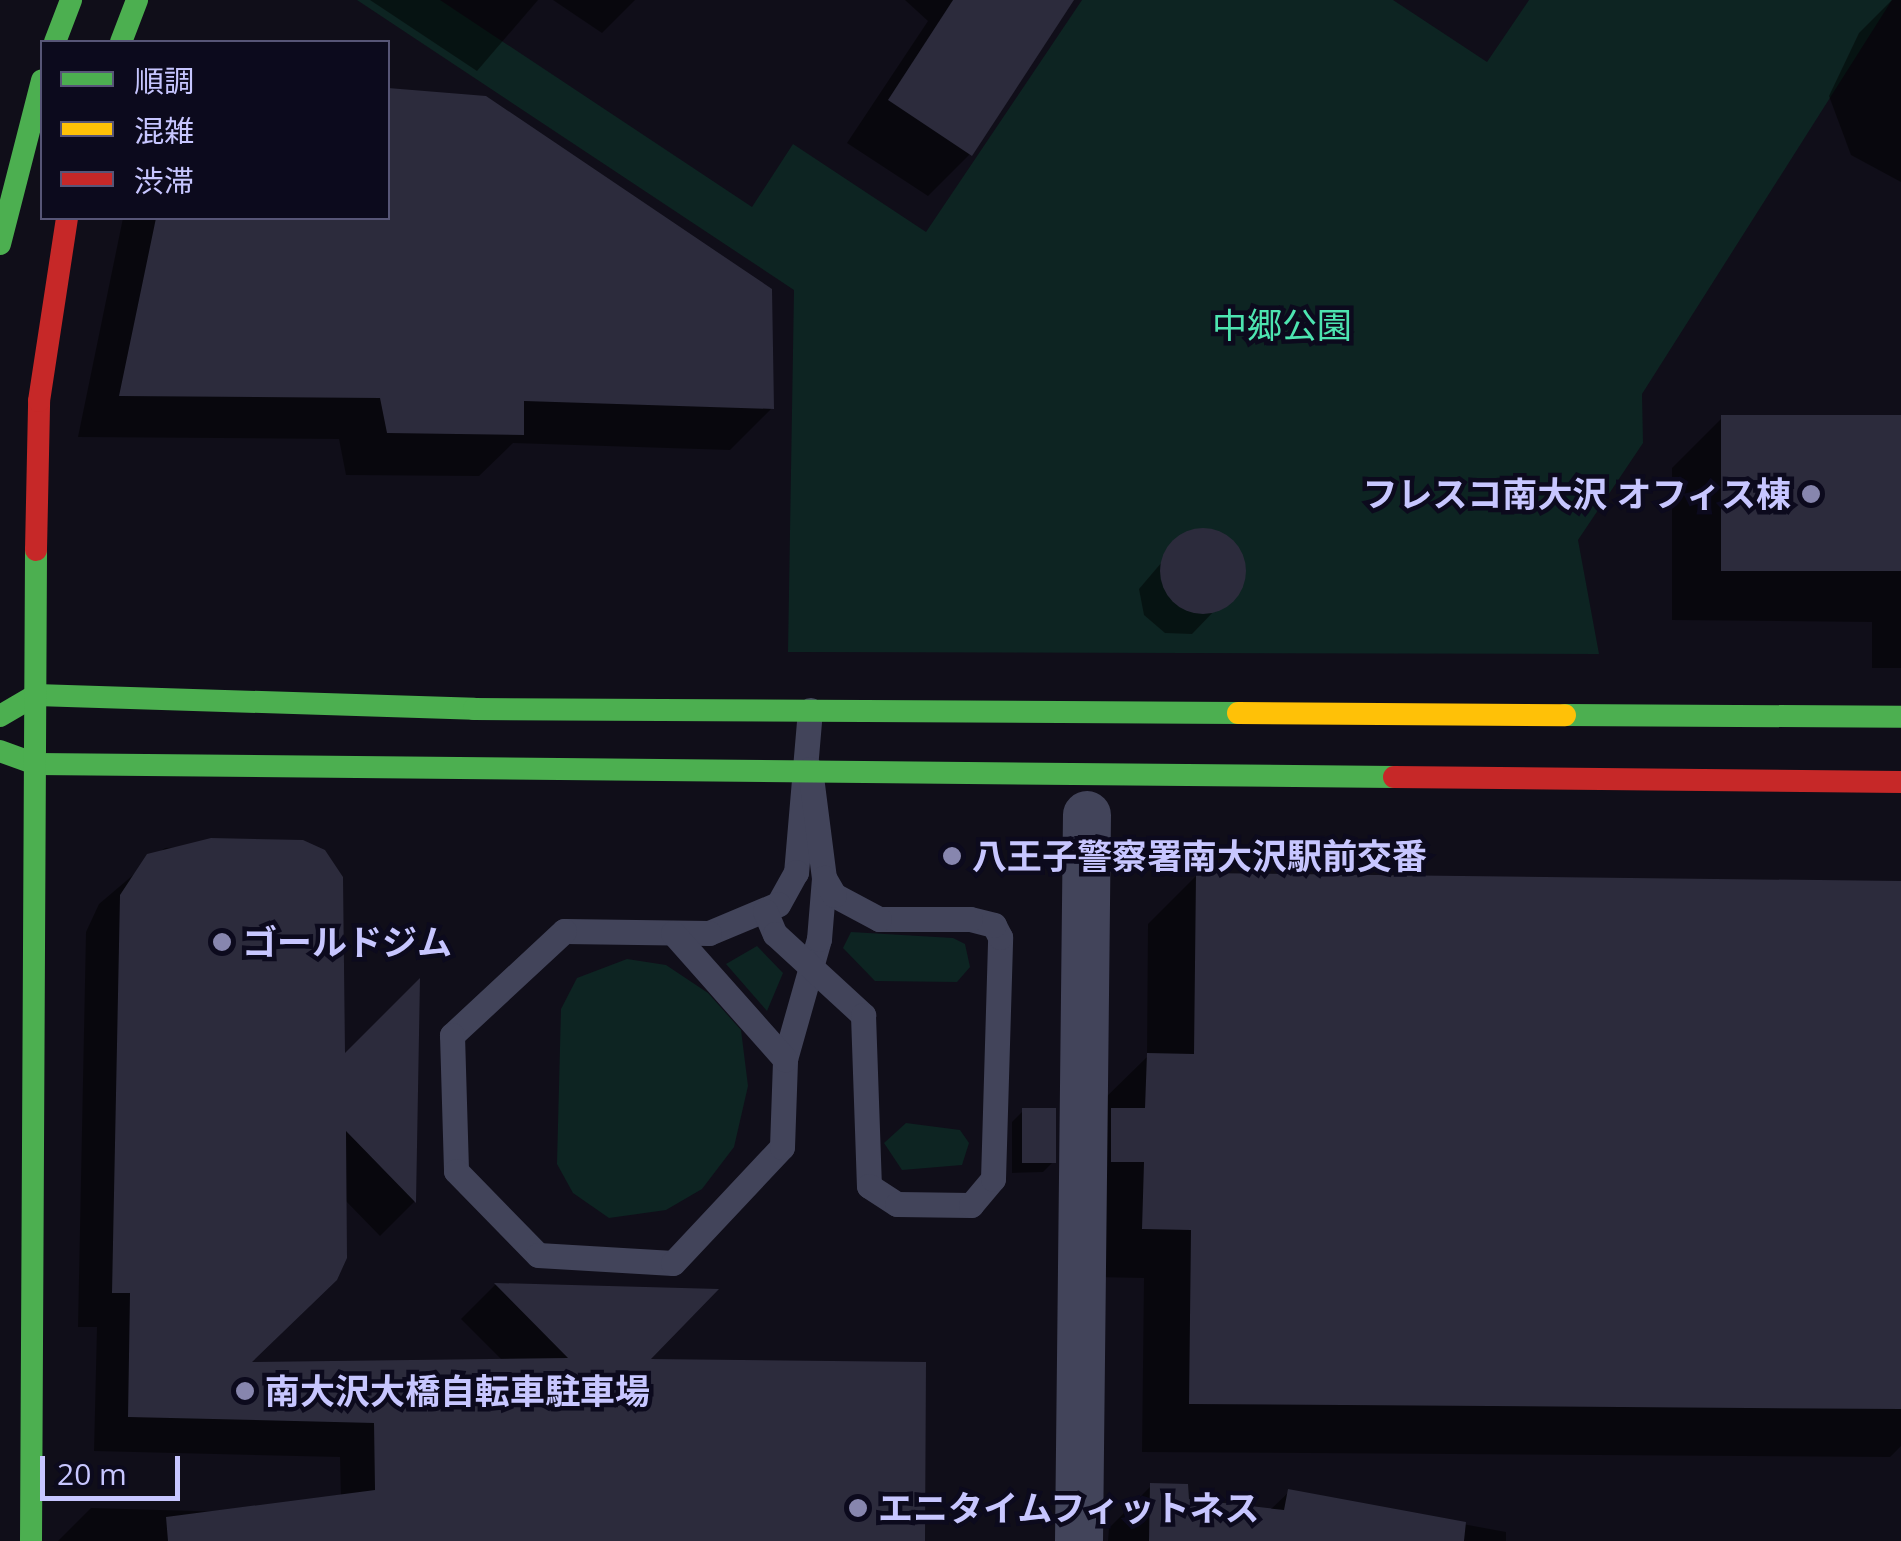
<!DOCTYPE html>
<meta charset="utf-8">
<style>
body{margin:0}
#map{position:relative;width:1901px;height:1541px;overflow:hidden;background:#100e19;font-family:"Open Sans","Noto Sans JP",sans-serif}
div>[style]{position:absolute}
.green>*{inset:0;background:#0d2422}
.shadow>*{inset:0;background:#0007}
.building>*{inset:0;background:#2c2b3c;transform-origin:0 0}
.round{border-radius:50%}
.lane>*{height:25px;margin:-12.5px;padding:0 12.5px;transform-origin:12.5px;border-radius:12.5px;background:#42445a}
.street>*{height:48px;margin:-24px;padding:0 24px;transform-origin:24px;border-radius:24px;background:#42445a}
.fast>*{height:22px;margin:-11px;padding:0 11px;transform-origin:11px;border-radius:11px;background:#4caf50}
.slow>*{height:22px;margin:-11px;padding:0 11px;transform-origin:11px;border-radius:11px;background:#ffc107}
.jam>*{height:22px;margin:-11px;padding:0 11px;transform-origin:11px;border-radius:11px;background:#c62828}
.dots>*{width:28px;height:28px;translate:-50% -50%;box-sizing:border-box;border:5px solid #0c0a1d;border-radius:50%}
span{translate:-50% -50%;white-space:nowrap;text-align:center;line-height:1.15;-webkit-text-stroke:9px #0c0a1d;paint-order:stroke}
.park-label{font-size:35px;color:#4de4b0}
.poi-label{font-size:35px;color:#c7c6ff;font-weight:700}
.right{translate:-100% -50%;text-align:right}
.left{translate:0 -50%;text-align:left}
.legend{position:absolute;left:40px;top:40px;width:350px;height:180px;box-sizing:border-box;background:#0c0a1d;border:2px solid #575577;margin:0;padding:12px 18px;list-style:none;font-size:30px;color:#c7c6ff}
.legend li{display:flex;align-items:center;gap:20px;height:50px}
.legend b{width:50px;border:2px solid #575577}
.scale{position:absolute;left:40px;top:1456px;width:140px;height:45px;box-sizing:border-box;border:5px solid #c7c6ff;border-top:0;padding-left:12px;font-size:30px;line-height:35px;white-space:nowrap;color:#c7c6ff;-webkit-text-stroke:8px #0c0a1d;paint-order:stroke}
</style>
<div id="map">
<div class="green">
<i style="clip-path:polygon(357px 0,440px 0,752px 207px,793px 144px,926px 232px,1082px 0,1393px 0,1487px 62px,1529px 0,1892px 0,1642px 394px,1643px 443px,1578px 540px,1599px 654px,788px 652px,794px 290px)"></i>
<i style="clip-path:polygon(851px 932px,953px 938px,965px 944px,970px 967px,957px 982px,875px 981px,843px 948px)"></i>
<i style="clip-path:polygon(757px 946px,783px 973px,767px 1011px,726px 964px)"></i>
<i style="clip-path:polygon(627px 959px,666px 965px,708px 993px,741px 1030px,748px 1086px,734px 1147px,702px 1189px,666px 1210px,609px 1218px,573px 1193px,557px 1164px,561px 1009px,577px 978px)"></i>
<i style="clip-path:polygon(906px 1123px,960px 1130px,969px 1143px,962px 1165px,902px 1170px,884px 1143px)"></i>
</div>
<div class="shadow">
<i style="clip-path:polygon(370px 0,538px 0,477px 71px)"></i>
<i style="clip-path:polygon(553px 0,635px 0,602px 33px)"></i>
<i style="clip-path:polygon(905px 0,1071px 0,970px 154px,928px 196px,847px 143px,928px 21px)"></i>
<i style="clip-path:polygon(1892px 0,1901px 0,1901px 182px,1851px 155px,1829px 96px,1859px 33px)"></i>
<i style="clip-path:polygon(388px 90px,485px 99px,772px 408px,730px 450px,513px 443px,479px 476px,346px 475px,339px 439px,78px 437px,123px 218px,388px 218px)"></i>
<i style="clip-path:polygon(1722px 418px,1901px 419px,1901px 668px,1872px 668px,1872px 622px,1672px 620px,1672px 468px)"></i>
<i style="clip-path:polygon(1185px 535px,1223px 535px,1240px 555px,1243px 581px,1192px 634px,1165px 633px,1144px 615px,1139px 589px)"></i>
<i style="clip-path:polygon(302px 843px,342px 1059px,418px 984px,414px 1202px,380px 1236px,344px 1199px,246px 1365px,503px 1361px,461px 1319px,495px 1285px,713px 1292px,645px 1361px,923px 1541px,58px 1541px,91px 1508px,228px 1512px,341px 1497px,340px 1457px,94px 1451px,97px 1327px,78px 1327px,86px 932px,99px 904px,165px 848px)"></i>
<i style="clip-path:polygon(1197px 875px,1901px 884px,1901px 1446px,1890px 1457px,1142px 1452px,1144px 1278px,1094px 1277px,1099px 1104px,1147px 1057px,1148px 924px)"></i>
<i style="clip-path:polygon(1023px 1111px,1053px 1162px,1043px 1172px,1012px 1173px,1012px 1122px)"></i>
<i style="clip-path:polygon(1151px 1486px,1186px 1502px,1269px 1511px,1289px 1492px,1506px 1532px,1506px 1541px,1108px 1541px,1109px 1528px)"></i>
</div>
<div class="building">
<i style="clip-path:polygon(953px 0,1074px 0,972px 156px,888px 100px)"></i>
<i style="clip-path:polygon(388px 88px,486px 96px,772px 289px,774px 409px,524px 401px,524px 435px,387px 433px,380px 398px,119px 396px,156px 218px,388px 218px)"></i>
<i style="left:1721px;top:415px;width:180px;height:156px"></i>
<i class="round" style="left:1160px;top:528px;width:86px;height:86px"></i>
<i style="clip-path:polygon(211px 838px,303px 840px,325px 850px,343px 877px,345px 1053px,420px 978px,416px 1203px,346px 1131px,347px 1258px,337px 1280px,252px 1362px,568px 1358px,494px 1283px,719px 1289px,651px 1359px,926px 1362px,925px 1541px,168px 1541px,166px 1517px,375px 1490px,374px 1423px,128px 1417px,130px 1293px,112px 1293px,120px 895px,147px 854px)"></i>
<i style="clip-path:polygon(1196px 873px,1901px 881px,1901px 1409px,1189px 1404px,1191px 1230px,1142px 1229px,1144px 1162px,1111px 1162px,1111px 1108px,1145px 1108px,1147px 1053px,1194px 1054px)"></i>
<i style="left:1056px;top:1108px;width:55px;height:34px;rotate:90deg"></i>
<i style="clip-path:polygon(1150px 1483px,1188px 1484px,1189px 1499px,1284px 1510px,1288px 1489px,1466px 1522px,1464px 1541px,1149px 1541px)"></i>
</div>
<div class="lane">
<i style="left:810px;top:710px;width:163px;rotate:94.9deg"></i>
<i style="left:796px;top:872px;width:37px;rotate:119deg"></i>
<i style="left:778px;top:904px;width:75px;rotate:157.2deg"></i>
<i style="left:709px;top:933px;width:145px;rotate:-179.2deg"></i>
<i style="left:564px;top:931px;width:153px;rotate:137.1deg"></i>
<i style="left:452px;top:1035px;width:136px;rotate:88.3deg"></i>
<i style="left:456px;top:1171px;width:117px;rotate:45.7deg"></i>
<i style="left:538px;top:1255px;width:135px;rotate:3.4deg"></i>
<i style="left:673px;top:1263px;width:159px;rotate:-46.8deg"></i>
<i style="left:782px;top:1147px;width:88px;rotate:-88deg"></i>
<i style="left:785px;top:1059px;width:125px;rotate:-74.2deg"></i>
<i style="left:819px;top:939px;width:61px;rotate:-85.3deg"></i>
<i style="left:824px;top:878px;width:110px;rotate:-97.3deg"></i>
<i style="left:765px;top:911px;width:25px;rotate:67deg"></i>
<i style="left:775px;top:934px;width:120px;rotate:42.6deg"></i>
<i style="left:863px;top:1015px;width:171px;rotate:88deg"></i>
<i style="left:869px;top:1186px;width:33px;rotate:33deg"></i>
<i style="left:897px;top:1204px;width:74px;rotate:0.8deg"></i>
<i style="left:971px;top:1205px;width:34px;rotate:-50deg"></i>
<i style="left:993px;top:1179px;width:242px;rotate:-88.3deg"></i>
<i style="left:1000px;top:937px;width:13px;rotate:-117deg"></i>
<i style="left:994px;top:925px;width:25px;rotate:-166deg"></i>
<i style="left:970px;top:919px;width:91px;rotate:180deg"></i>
<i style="left:879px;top:919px;width:51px;rotate:-151.9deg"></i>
<i style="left:834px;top:895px;width:20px;rotate:-120deg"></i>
<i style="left:673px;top:933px;width:169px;rotate:48.4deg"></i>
</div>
<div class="street">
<i style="left:1079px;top:1541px;width:726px;rotate:-89.37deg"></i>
</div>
<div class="fast">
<i style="left:55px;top:42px;width:45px;rotate:-69.1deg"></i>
<i style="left:121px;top:42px;width:45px;rotate:-69.1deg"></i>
<i style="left:0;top:244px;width:169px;rotate:-75.6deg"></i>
<i style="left:1565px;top:715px;width:336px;rotate:0.3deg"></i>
<i style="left:0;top:716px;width:42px;rotate:-30.3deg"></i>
<i style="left:36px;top:695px;width:438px;rotate:1.8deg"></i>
<i style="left:474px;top:709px;width:764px;rotate:0.3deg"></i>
<i style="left:0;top:751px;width:38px;rotate:20deg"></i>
<i style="left:36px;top:764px;width:1358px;rotate:0.55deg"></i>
<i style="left:31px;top:1541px;width:991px;rotate:-89.71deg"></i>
</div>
<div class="slow">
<i style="left:1238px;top:713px;width:327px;rotate:0.4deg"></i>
</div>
<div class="jam">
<i style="left:36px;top:550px;width:149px;rotate:-88.8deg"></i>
<i style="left:39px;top:401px;width:185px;rotate:-81.3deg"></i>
<i style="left:1394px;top:777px;width:507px;rotate:0.57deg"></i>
</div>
<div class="dots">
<i style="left:1811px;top:494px;background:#8786ae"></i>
<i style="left:952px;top:856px;background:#8786ae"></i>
<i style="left:222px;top:942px;background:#8786ae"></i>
<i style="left:245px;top:1391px;background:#8786ae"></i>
<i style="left:858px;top:1508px;background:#8786ae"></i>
</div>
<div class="park-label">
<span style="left:1282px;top:325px">中郷公園</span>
</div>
<div class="poi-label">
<span class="right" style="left:1791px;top:494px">フレスコ南大沢 オフィス棟</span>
<span class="left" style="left:972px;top:856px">八王子警察署南大沢駅前交番</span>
<span class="left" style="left:242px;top:942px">ゴールドジム</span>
<span class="left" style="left:265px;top:1391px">南大沢大橋自転車駐車場</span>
<span class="left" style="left:878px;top:1508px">エニタイムフィットネス</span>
</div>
<ul class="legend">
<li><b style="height:12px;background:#4caf50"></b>順調</li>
<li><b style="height:12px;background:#ffc107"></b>混雑</li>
<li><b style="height:12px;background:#c62828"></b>渋滞</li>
</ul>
<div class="scale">20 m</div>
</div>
